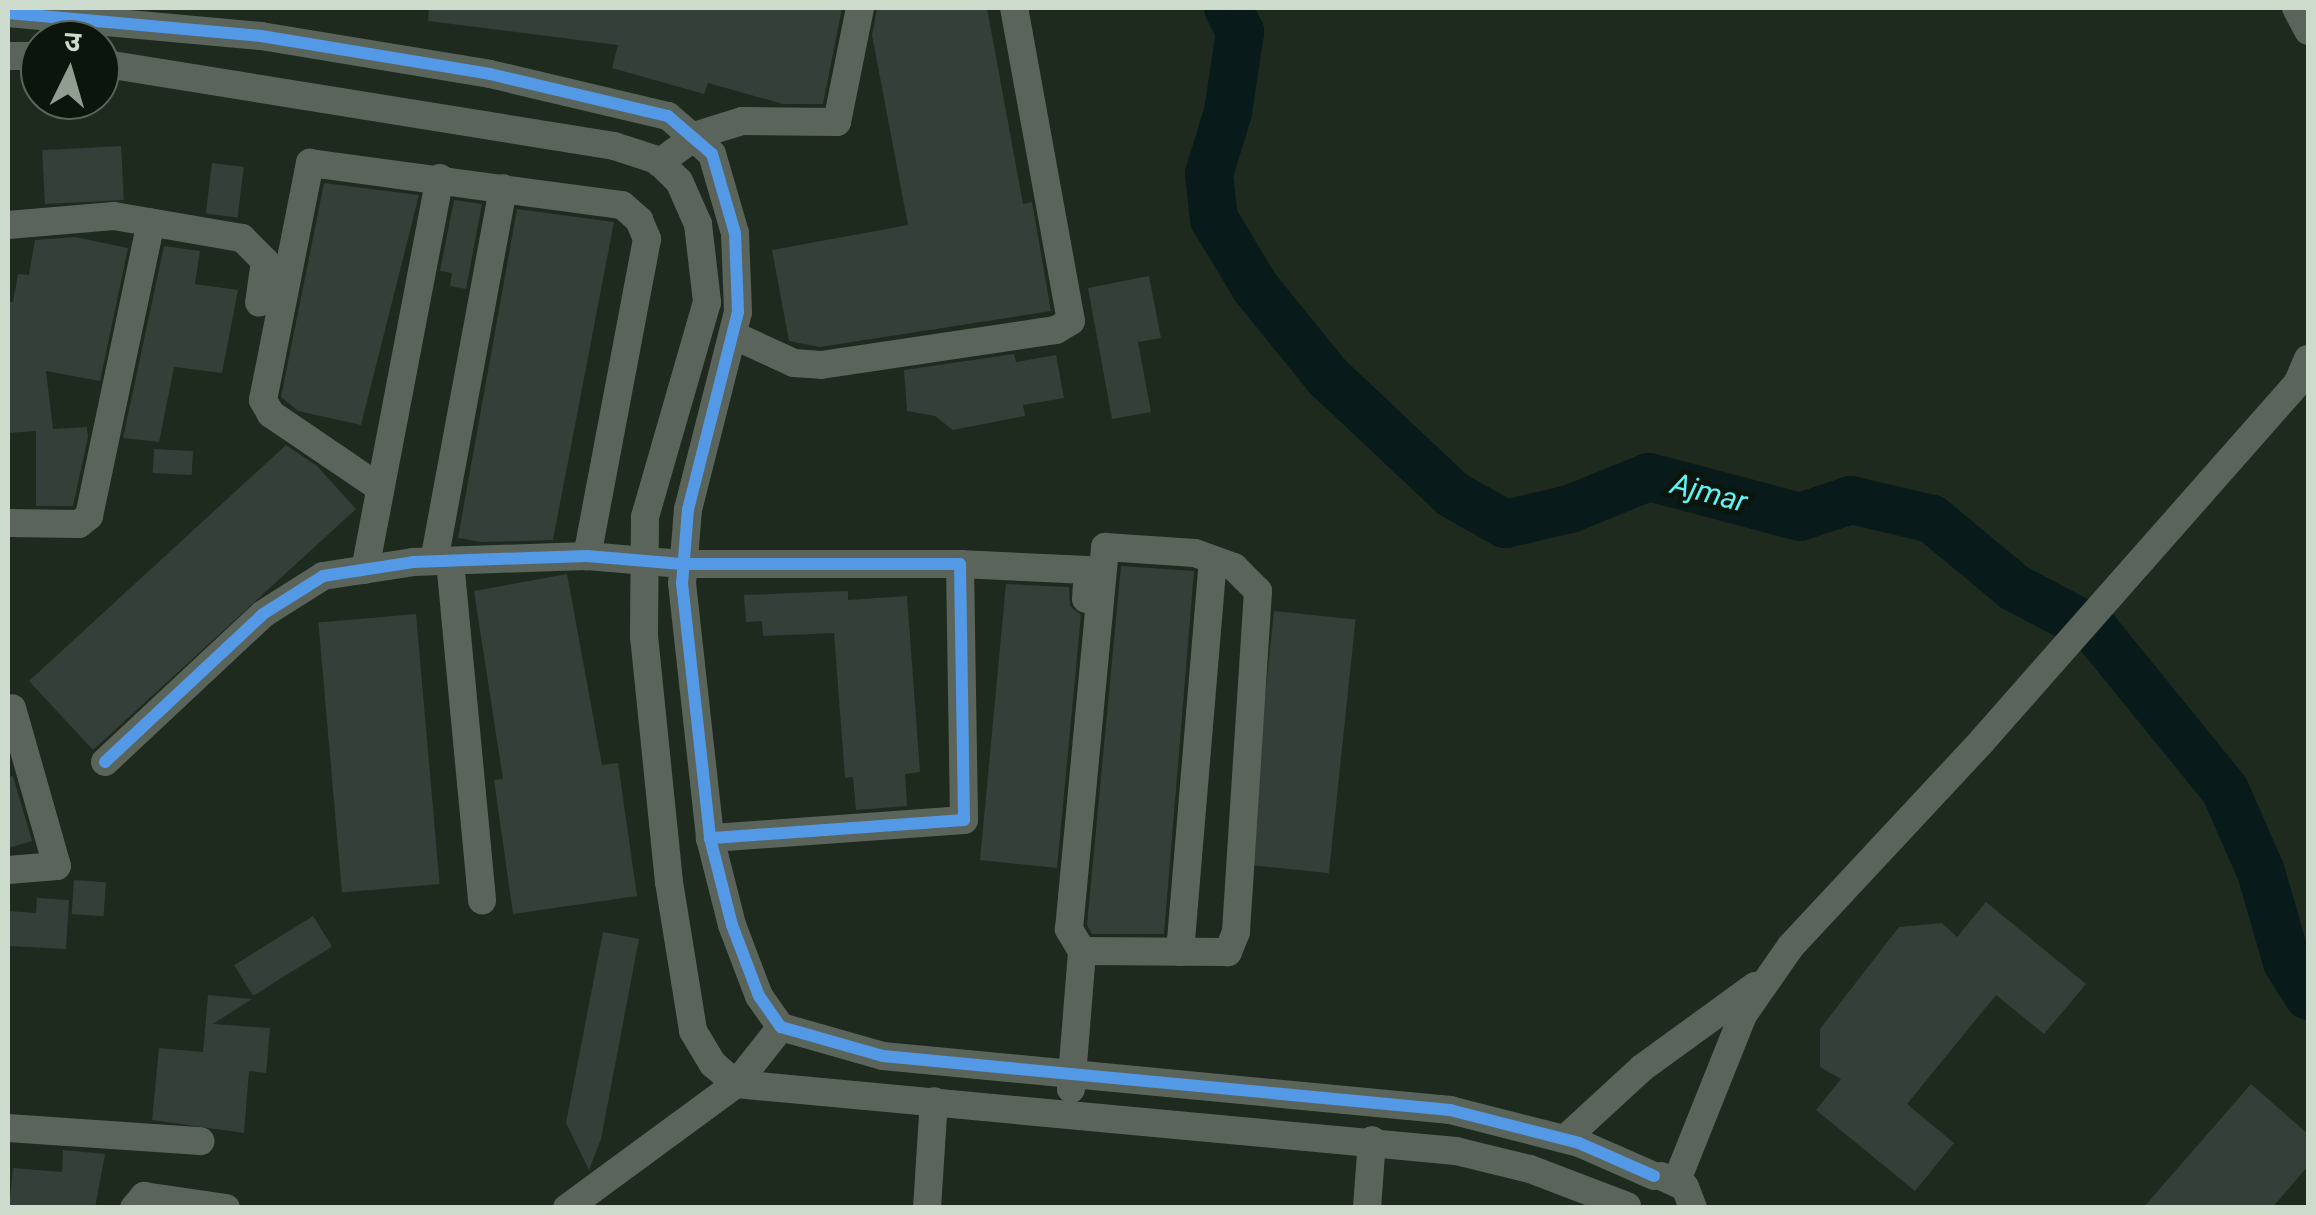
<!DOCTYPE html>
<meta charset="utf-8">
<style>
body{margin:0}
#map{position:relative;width:2316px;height:1215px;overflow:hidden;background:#1e2a1e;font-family:Roboto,"Noto Sans Devanagari",sans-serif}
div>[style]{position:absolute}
.river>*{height:48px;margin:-24px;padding:0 24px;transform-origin:24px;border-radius:24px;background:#081b1a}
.building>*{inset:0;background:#333f38;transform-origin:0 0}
.minor>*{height:28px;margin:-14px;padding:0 14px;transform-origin:14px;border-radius:14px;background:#5b645b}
.cycleway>*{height:12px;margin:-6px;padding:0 6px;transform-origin:6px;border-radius:6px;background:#5399e6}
span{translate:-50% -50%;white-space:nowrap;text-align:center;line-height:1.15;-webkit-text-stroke:10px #0b150b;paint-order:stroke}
.water-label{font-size:30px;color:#5ef4f5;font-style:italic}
.frame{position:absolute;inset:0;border:10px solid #cddbcd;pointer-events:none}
.north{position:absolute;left:20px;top:20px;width:100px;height:100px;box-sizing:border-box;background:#0b150b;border:2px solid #596459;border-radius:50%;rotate:5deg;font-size:28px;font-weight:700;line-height:40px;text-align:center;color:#cddbcd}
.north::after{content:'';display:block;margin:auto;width:35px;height:45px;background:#909d90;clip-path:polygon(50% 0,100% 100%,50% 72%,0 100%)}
</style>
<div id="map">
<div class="river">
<i style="left:1228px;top:8px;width:27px;rotate:63deg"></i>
<i style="left:1240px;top:32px;width:81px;rotate:98.5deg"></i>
<i style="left:1228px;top:112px;width:65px;rotate:107deg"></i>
<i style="left:1209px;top:174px;width:45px;rotate:83.7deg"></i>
<i style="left:1214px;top:219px;width:79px;rotate:58.9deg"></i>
<i style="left:1255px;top:287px;width:116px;rotate:51deg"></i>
<i style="left:1328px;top:377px;width:170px;rotate:43.3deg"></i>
<i style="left:1452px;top:494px;width:61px;rotate:29.5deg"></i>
<i style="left:1505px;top:524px;width:67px;rotate:-13deg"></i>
<i style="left:1570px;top:509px;width:85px;rotate:-22.1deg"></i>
<i style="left:1649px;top:477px;width:156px;rotate:14.8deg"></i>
<i style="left:1800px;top:517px;width:54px;rotate:-18.4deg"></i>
<i style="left:1851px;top:500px;width:83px;rotate:13.2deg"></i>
<i style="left:1932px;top:519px;width:108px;rotate:39.7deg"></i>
<i style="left:2015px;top:588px;width:90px;rotate:27.7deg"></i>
<i style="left:2095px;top:630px;width:206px;rotate:50.9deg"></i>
<i style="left:2225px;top:790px;width:90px;rotate:66.3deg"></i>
<i style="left:2261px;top:872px;width:94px;rotate:73.9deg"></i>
<i style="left:2287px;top:962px;width:40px;rotate:58deg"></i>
</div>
<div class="building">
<i style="clip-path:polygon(429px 8px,842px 8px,823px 104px,783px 104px,708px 83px,704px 94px,612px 68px,618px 45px,428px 21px)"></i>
<i style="clip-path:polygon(877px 8px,987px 8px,1023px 204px,1032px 202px,1051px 311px,820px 347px,789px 341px,772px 250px,908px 225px,872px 35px)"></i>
<i style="left:121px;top:146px;width:54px;height:79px;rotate:87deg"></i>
<i style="left:212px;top:163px;width:32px;height:51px;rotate:7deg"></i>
<i style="clip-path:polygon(324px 183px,419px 195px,361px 425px,298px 411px,281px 397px)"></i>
<i style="clip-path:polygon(454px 200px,482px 204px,466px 289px,450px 286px,452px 273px,440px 271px)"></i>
<i style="clip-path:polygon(517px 209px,614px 222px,553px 540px,481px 542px,458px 538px)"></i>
<i style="clip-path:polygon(75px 237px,128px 248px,100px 381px,46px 371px,53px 429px,87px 427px,88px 437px,73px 506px,36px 506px,36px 431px,8px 433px,8px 301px,13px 302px,18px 274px,29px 275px,35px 240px)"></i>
<i style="clip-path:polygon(164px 246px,200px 251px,195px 284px,238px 290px,222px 373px,174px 367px,159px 442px,123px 438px)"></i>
<i style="clip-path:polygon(1149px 276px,1161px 338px,1138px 342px,1151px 412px,1112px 419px,1088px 288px)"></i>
<i style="clip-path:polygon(1014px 354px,1016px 362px,1056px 355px,1064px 398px,1023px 405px,1025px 416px,953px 430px,935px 416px,907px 411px,904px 370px)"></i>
<i style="clip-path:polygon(286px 445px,317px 466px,356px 509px,93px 750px,29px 681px)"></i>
<i style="left:154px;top:449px;width:39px;height:24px;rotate:3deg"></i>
<i style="clip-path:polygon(1121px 566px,1194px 571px,1164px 934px,1092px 934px,1087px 925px)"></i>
<i style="clip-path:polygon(567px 574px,602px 765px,618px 763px,637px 896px,513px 914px,494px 780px,503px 779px,474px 591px)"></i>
<i style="clip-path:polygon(1006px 584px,1069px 587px,1070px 606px,1081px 615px,1057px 868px,980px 860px)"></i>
<i style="clip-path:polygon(848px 591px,848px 600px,907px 596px,920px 772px,905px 774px,907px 806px,856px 810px,853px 777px,845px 778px,834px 633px,763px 636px,762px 621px,746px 622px,744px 595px)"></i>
<i style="left:1274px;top:611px;width:82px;height:255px;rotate:6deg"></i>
<i style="left:416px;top:614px;width:271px;height:98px;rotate:85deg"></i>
<i style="clip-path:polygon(13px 776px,32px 841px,8px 848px,8px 777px)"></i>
<i style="left:74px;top:880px;width:32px;height:34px;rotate:4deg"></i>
<i style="clip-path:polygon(37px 898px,69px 900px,66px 949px,8px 946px,8px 911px,36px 913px)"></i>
<i style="clip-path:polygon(1986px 902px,2086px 984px,2044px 1034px,1996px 995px,1907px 1104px,1954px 1143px,1915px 1191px,1816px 1110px,1841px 1079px,1820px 1067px,1820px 1029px,1899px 927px,1942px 923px,1957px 937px)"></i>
<i style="left:313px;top:916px;width:36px;height:93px;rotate:58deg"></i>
<i style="clip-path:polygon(603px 932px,639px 939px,601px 1139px,589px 1170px,566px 1123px)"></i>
<i style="clip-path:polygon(208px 995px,252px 999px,213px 1024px,270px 1028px,266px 1073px,249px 1071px,244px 1133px,152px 1120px,159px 1048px,203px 1052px)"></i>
<i style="clip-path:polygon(2251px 1084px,2308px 1134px,2308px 1166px,2272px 1208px,2143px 1208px)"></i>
<i style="clip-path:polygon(63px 1150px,105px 1154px,95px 1208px,9px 1208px,13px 1168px,62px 1172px)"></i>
</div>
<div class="minor">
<i style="left:2296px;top:8px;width:26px;rotate:62deg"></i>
<i style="left:8px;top:13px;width:254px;rotate:5.2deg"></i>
<i style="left:261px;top:36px;width:232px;rotate:9.4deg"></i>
<i style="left:490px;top:74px;width:183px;rotate:13.3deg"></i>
<i style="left:668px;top:116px;width:58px;rotate:40.8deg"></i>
<i style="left:712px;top:154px;width:82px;rotate:73.8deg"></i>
<i style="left:735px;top:233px;width:79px;rotate:87.8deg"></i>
<i style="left:738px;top:312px;width:203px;rotate:104.2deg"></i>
<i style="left:688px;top:509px;width:74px;rotate:94.6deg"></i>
<i style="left:682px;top:583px;width:257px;rotate:83.7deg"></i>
<i style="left:710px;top:838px;width:90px;rotate:75.8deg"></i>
<i style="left:732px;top:925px;width:76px;rotate:69.2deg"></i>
<i style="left:759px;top:996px;width:38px;rotate:55deg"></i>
<i style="left:781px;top:1027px;width:106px;rotate:15.9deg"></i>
<i style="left:883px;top:1056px;width:570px;rotate:5.44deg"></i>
<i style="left:1450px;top:1110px;width:133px;rotate:14.3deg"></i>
<i style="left:1579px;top:1143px;width:82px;rotate:23.7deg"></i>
<i style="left:8px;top:56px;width:32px"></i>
<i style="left:100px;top:63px;width:521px;rotate:9.17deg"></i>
<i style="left:614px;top:146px;width:45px;rotate:18deg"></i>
<i style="left:657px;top:160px;width:30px;rotate:44deg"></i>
<i style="left:679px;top:181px;width:47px;rotate:66.2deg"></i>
<i style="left:698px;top:224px;width:79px;rotate:83.4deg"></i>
<i style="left:707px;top:302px;width:224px;rotate:106.1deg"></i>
<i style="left:645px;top:517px;width:119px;rotate:90.5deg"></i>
<i style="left:644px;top:636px;width:247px;rotate:84.2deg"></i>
<i style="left:669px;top:882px;width:151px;rotate:80.8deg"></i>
<i style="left:693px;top:1031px;width:39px;rotate:59deg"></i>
<i style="left:713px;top:1064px;width:30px;rotate:41deg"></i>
<i style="left:736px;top:1084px;width:723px;rotate:5.32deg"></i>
<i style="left:1456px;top:1151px;width:76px;rotate:13.7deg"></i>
<i style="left:1530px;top:1169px;width:104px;rotate:20.9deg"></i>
<i style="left:659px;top:163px;width:47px;rotate:-36.4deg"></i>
<i style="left:697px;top:135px;width:47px;rotate:-17.3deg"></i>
<i style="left:742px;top:121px;width:95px;rotate:0.6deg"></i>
<i style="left:837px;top:122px;width:116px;rotate:-78.6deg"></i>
<i style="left:8px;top:225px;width:106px;rotate:-4.9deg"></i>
<i style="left:114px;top:216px;width:130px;rotate:9.8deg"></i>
<i style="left:242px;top:238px;width:33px;rotate:45deg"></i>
<i style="left:265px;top:261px;width:42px;rotate:98.1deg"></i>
<i style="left:733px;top:335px;width:67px;rotate:24.7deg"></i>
<i style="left:794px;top:363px;width:27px;rotate:4deg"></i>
<i style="left:821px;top:365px;width:238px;rotate:-8.5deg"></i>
<i style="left:1056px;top:330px;width:17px;rotate:-31deg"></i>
<i style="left:1071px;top:321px;width:318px;rotate:-100.3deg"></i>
<i style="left:380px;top:488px;width:132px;rotate:-145.8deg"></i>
<i style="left:271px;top:414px;width:16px;rotate:-120deg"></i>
<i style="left:263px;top:400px;width:242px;rotate:-78.8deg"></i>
<i style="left:310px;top:163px;width:315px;rotate:7.7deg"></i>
<i style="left:622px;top:205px;width:23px;rotate:41deg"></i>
<i style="left:639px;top:220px;width:21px;rotate:67deg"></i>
<i style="left:647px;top:239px;width:323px;rotate:100.7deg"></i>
<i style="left:8px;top:523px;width:71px;rotate:0.8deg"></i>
<i style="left:79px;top:524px;width:13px;rotate:-39deg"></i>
<i style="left:89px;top:516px;width:300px;rotate:-78.1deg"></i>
<i style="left:1105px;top:547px;width:90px;rotate:3.8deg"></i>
<i style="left:1195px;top:553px;width:41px;rotate:19.7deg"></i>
<i style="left:1234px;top:567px;width:34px;rotate:45deg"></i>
<i style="left:1258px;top:591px;width:342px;rotate:93.7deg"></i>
<i style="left:1236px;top:932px;width:22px;rotate:112deg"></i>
<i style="left:1228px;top:952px;width:146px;rotate:-179.6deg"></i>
<i style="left:1082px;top:951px;width:26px;rotate:-121deg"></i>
<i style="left:1069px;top:929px;width:384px;rotate:-84.6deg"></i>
<i style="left:434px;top:561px;width:379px;rotate:-79.5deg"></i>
<i style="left:450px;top:561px;width:341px;rotate:84.6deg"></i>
<i style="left:960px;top:564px;width:128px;rotate:2.7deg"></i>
<i style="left:1088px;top:570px;width:29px;rotate:94deg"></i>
<i style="left:365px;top:570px;width:399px;rotate:-79.2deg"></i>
<i style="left:105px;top:762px;width:216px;rotate:-43.1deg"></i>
<i style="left:263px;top:614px;width:71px;rotate:-32.3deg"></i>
<i style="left:323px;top:576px;width:91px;rotate:-8.8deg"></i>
<i style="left:413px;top:562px;width:174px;rotate:-2deg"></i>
<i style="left:587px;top:556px;width:95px;rotate:4.8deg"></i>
<i style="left:682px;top:564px;width:278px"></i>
<i style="left:960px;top:564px;width:256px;rotate:89.1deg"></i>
<i style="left:964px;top:820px;width:255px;rotate:175.9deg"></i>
<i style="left:8px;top:870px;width:49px;rotate:-4.7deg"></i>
<i style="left:57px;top:866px;width:164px;rotate:-105.9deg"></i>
<i style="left:1180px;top:952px;width:393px;rotate:-85.2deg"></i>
<i style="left:1071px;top:1089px;width:138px;rotate:-85.4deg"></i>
<i style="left:8px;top:1128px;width:193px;rotate:3.9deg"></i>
<i style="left:1566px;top:1138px;width:103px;rotate:-42.6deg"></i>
<i style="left:1642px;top:1068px;width:140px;rotate:-36deg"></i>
<i style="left:1661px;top:1176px;width:26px;rotate:25deg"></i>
<i style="left:1685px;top:1187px;width:22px;rotate:69deg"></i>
<i style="left:1677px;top:1180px;width:178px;rotate:-68.2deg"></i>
<i style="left:1743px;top:1015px;width:84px;rotate:-55.2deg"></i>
<i style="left:1791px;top:946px;width:280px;rotate:-47deg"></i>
<i style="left:1982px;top:741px;width:478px;rotate:-48.6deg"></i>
<i style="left:2298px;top:382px;width:25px;rotate:-67deg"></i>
<i style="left:134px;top:1208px;width:16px;rotate:-50deg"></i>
<i style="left:144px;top:1196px;width:83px;rotate:8.3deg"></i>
<i style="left:567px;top:1208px;width:210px;rotate:-36.3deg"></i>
<i style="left:736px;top:1084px;width:73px;rotate:-51.7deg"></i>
<i style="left:927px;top:1208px;width:107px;rotate:-86.3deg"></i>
<i style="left:1367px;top:1208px;width:68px;rotate:-85.8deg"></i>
</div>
<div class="cycleway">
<i style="left:8px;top:13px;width:254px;rotate:5.2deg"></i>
<i style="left:261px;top:36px;width:232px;rotate:9.4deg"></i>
<i style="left:490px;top:74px;width:183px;rotate:13.3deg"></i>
<i style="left:668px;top:116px;width:58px;rotate:40.8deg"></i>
<i style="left:712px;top:154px;width:82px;rotate:73.8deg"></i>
<i style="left:735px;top:233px;width:79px;rotate:87.8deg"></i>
<i style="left:738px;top:312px;width:203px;rotate:104.2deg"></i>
<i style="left:688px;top:509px;width:74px;rotate:94.6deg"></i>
<i style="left:682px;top:583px;width:257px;rotate:83.7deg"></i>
<i style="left:710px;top:838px;width:90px;rotate:75.8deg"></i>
<i style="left:732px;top:925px;width:76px;rotate:69.2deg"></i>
<i style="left:759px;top:996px;width:38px;rotate:55deg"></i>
<i style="left:781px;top:1027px;width:106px;rotate:15.9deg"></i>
<i style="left:883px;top:1056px;width:570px;rotate:5.44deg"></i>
<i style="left:1450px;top:1110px;width:133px;rotate:14.3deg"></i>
<i style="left:1579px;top:1143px;width:82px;rotate:23.7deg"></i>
<i style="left:105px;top:762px;width:216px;rotate:-43.1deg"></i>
<i style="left:263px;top:614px;width:71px;rotate:-32.3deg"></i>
<i style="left:323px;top:576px;width:91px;rotate:-8.8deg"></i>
<i style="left:413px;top:562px;width:174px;rotate:-2deg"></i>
<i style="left:587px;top:556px;width:95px;rotate:4.8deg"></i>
<i style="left:682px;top:564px;width:278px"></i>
<i style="left:960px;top:564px;width:256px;rotate:89.1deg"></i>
<i style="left:964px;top:820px;width:255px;rotate:175.9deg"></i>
</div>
<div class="water-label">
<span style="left:1709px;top:493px;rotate:15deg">Ajmar</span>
</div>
<div class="frame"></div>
<div class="north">उ</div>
</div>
